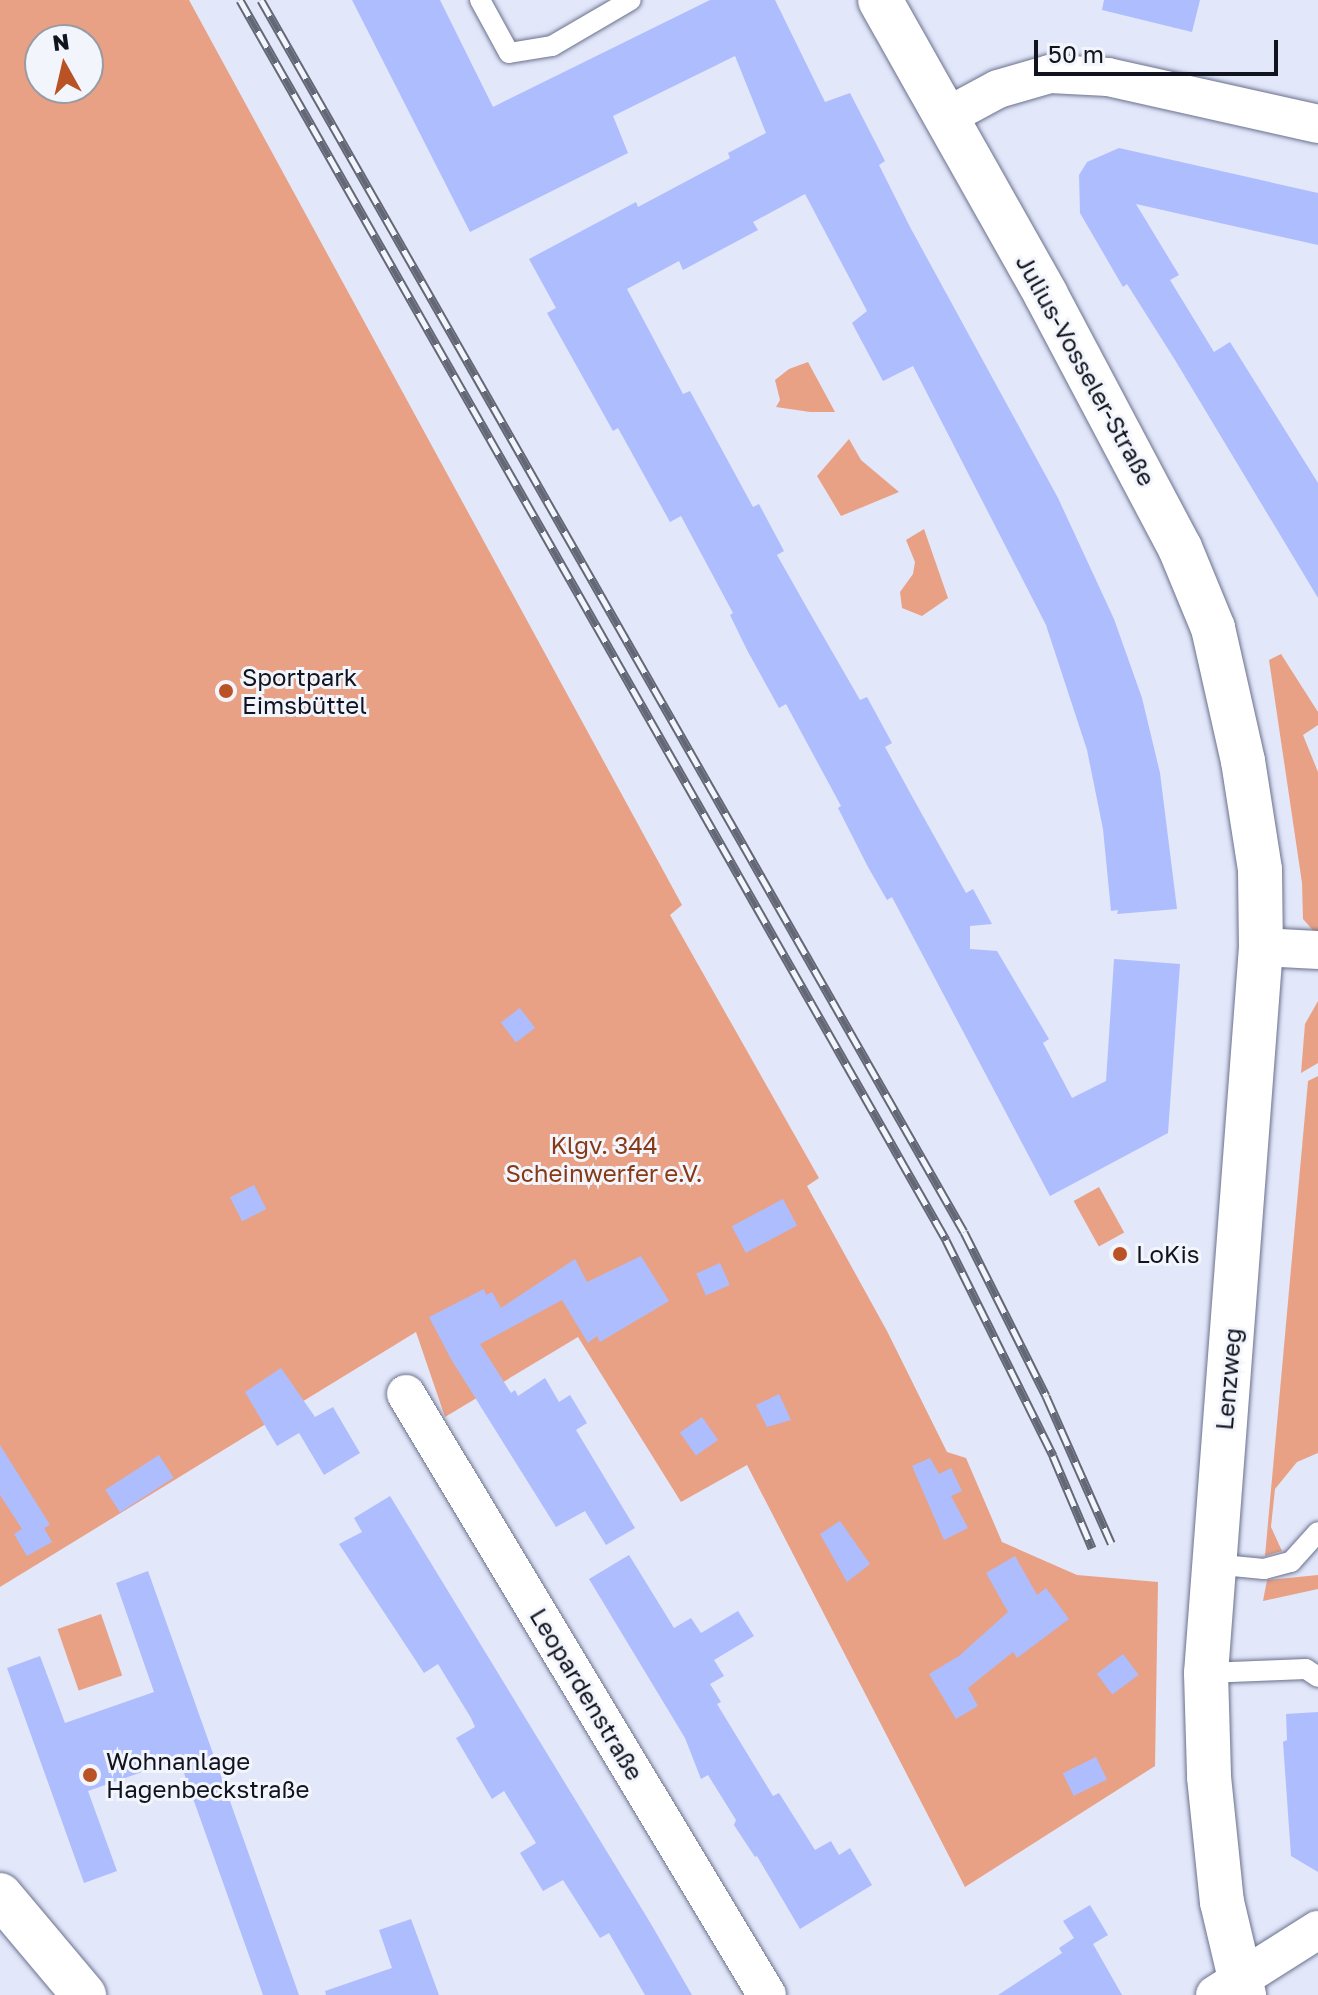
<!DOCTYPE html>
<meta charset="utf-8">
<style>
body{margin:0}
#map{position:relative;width:1318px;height:1995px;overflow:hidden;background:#e2e7fa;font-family:"Golos Text",sans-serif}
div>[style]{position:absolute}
.green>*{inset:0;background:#e9a185;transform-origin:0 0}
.building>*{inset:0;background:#aebdfe;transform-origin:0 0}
.roads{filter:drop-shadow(0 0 2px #6b718d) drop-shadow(0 0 2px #6b718d)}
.service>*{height:20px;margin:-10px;padding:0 10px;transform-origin:10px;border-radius:10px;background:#fff}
.minor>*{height:38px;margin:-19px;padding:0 19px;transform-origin:19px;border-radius:19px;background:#fff}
.tertiary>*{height:44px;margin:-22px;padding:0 22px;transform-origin:22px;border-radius:22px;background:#fff}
.rail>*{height:9px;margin-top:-4.5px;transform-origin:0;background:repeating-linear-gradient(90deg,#f3f5fc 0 18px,#646876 0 36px);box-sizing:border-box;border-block:2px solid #646876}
.dots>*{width:22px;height:22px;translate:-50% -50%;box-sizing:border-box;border:4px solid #f3f5fc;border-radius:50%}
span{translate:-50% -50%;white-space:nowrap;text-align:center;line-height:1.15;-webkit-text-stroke:6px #f3f5fc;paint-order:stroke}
.street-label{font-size:24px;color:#11131e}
.poi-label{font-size:24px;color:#11131e}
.left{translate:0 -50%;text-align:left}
.park-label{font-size:24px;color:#873814}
.north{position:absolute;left:24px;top:24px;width:80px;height:80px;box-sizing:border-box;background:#f3f5fc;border:2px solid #999ba3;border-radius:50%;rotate:352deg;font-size:22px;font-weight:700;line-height:32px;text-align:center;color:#11131e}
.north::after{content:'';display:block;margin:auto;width:28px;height:36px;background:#b95325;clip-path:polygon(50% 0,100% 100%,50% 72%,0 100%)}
.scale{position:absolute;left:1034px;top:40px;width:244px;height:36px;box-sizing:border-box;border:4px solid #11131e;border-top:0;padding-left:10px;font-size:24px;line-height:28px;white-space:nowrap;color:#11131e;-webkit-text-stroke:6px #f3f5fc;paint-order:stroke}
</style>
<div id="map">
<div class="green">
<i style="clip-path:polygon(evenodd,0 0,189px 0,682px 905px,670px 915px,819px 1178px,807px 1186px,887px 1331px,947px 1452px,966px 1458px,1002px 1542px,1077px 1575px,1158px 1582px,1155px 1766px,965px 1887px,747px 1465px,681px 1502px,578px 1337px,445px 1417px,416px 1332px,0 1587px,0 0,40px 40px,88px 40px,88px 88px,40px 88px,40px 40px)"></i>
<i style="clip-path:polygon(808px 362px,835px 412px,810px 412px,776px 407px,780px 400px,775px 380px,789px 369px)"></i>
<i style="clip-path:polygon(849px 439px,861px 460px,899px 492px,841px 516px,817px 476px)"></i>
<i style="clip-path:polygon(924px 529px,948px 598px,922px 616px,902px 608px,900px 592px,913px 574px,915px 562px,906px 540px)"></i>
<i style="clip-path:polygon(1281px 654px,1318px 712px,1318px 725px,1303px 735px,1318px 772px,1318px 936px,1303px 919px,1302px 883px,1269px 660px)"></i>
<i style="clip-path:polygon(1318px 1001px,1318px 1063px,1301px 1073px,1305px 1024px)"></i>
<i style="clip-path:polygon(1318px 1076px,1318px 1453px,1297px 1462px,1275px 1489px,1271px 1527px,1282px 1551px,1265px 1556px,1308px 1081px)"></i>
<i style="left:1099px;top:1187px;width:52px;height:29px;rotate:61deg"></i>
<i style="clip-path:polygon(1318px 1575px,1318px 1589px,1263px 1601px,1267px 1580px)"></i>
<i style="left:101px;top:1614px;width:65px;height:46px;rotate:71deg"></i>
</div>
<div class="building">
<i style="clip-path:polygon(352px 0,440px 0,493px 107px,710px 0,775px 0,825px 102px,850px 93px,885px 161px,879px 165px,910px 227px,1058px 498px,1114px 619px,1142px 698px,1160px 773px,1177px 909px,1117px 914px,1118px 910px,1111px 911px,1103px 829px,1087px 750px,1046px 625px,913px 366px,883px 381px,852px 323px,867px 311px,805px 194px,753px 222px,758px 230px,683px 270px,679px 261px,627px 289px,683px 394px,690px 391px,753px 507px,759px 504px,784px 551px,777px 555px,807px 608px,860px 700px,867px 697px,892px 743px,885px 747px,914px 800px,966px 893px,973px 889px,992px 924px,970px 926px,970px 949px,997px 951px,1049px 1039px,1043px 1043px,1072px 1098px,1106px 1081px,1114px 959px,1180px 964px,1168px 1133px,1050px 1196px,892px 897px,887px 900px,868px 867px,838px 808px,841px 806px,786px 704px,779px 708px,747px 650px,730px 615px,733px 613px,681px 516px,670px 522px,618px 428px,613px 431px,547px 313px,556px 308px,529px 259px,636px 202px,638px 207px,730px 158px,728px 153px,766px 133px,735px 56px,613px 116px,628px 153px,470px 232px)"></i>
<i style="clip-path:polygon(1104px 0,1200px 0,1192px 32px,1102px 10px)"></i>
<i style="clip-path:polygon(1119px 148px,1318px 193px,1318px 245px,1136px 204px,1179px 275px,1170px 280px,1214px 352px,1230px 342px,1318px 483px,1318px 598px,1175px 360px,1127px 284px,1123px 287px,1080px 213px,1079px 175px,1087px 162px)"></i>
<i style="left:520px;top:1008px;width:25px;height:24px;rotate:53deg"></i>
<i style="left:254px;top:1185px;width:27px;height:27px;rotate:63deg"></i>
<i style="left:783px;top:1199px;width:30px;height:58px;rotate:62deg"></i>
<i style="clip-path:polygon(641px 1256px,669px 1301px,600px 1342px,597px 1336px,588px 1343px,562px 1300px,480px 1344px,511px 1393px,515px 1390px,518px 1396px,545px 1378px,559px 1402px,570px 1395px,587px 1423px,576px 1430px,635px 1528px,606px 1545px,585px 1511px,556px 1527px,451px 1359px,429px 1317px,484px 1289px,486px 1295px,492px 1292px,501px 1308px,575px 1259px,587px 1282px)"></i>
<i style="left:720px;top:1263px;width:24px;height:26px;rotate:66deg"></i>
<i style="clip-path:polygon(281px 1368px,315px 1417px,333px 1407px,360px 1453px,324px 1475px,299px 1433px,277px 1446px,245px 1392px)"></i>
<i style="clip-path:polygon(779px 1394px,791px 1420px,767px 1427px,756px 1405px)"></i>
<i style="left:702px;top:1417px;width:28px;height:27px;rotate:55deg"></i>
<i style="clip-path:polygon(0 1445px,50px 1525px,44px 1528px,52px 1542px,27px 1556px,14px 1534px,22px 1529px,0 1495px)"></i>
<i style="left:159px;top:1455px;width:27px;height:64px;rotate:57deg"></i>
<i style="clip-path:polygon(930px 1458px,939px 1474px,951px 1468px,962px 1491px,951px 1496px,968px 1528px,944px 1540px,912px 1466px)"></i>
<i style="clip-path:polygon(390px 1496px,651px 1924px,692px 1995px,645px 1995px,609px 1933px,600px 1938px,563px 1880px,543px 1891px,520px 1853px,536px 1843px,504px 1791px,492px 1799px,456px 1738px,475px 1727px,471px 1718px,438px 1664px,424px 1673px,339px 1544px,362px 1532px,354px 1518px)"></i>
<i style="clip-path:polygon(840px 1521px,870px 1564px,847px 1582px,820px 1534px)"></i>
<i style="clip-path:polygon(629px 1555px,674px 1628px,691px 1618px,701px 1633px,738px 1611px,754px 1636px,714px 1660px,724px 1676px,710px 1684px,721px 1702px,717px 1704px,773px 1796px,779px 1793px,815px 1850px,831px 1841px,839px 1855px,850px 1848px,872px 1885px,800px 1929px,757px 1856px,755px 1857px,734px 1825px,736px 1820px,708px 1775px,701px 1779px,685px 1738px,589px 1579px)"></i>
<i style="clip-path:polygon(1015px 1556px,1037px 1595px,1046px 1588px,1069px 1619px,1017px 1658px,1013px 1652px,968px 1688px,978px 1706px,956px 1719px,929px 1674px,959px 1656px,1008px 1612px,986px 1573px)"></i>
<i style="clip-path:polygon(148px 1571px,299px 1995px,263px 1995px,179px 1759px,88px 1791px,117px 1871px,84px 1883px,7px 1668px,40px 1656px,65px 1723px,154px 1692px,116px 1583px)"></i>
<i style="left:1123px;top:1654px;width:26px;height:33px;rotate:53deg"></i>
<i style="clip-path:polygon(1318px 1712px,1318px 1872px,1291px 1856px,1283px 1742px,1287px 1740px,1286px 1714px)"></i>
<i style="left:1096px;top:1757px;width:25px;height:37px;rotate:64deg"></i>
<i style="clip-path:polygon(1090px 1905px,1108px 1935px,1093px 1944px,1122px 1995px,998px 1995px,1062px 1953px,1059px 1948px,1074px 1938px,1063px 1921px)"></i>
<i style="clip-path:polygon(411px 1919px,439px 1995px,326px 1995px,325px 1991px,392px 1968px,379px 1930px)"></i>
</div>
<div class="roads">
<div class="service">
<i style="left:480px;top:0;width:60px;rotate:61.3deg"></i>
<i style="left:509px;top:53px;width:44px;rotate:-9.2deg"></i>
<i style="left:552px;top:46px;width:91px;rotate:-30.2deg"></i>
<i style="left:1212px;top:1564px;width:52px;rotate:5.5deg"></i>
<i style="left:1264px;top:1569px;width:28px;rotate:-15deg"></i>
<i style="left:1291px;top:1562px;width:40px;rotate:-48deg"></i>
<i style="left:1206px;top:1673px;width:100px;rotate:-2.3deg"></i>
<i style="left:1306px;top:1669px;width:14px;rotate:34deg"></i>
</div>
<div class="minor">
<i style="left:946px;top:117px;width:59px;rotate:-28.3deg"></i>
<i style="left:998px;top:89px;width:54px;rotate:-16.1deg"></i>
<i style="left:1050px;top:74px;width:58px;rotate:3deg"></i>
<i style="left:1108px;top:77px;width:215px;rotate:12.6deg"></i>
<i style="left:1261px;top:947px;width:57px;rotate:3deg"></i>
<i style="left:406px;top:1394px;width:701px;rotate:59.01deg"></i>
<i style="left:1215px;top:1995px;width:122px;rotate:-32.3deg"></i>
</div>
<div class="tertiary">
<i style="left:880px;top:0;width:338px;rotate:60.6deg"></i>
<i style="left:1046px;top:295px;width:286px;rotate:62.1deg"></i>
<i style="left:1180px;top:548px;width:87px;rotate:67.6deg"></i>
<i style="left:1213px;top:628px;width:136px;rotate:77.3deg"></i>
<i style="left:1243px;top:761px;width:110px;rotate:81.1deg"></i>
<i style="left:1260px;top:870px;width:77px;rotate:89.3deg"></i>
<i style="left:1261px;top:947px;width:728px;rotate:94.33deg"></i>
<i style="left:1206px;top:1673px;width:104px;rotate:88.3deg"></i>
<i style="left:1209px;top:1777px;width:126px;rotate:84.1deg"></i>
<i style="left:1222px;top:1902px;width:96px;rotate:76.7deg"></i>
<i style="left:0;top:1895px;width:131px;rotate:50deg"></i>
</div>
</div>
<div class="rail">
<i style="left:240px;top:0;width:1427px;rotate:60.34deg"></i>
<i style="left:946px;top:1240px;width:241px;rotate:63.6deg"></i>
<i style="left:1053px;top:1456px;width:100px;rotate:67deg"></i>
<i style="left:261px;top:0;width:1418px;rotate:60.29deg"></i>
<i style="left:964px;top:1232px;width:183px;rotate:63.4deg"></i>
<i style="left:1046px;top:1396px;width:161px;rotate:66.1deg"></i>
</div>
<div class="dots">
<i style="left:226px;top:691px;background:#b95325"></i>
<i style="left:1120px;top:1254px;background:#b95325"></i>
<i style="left:90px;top:1775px;background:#b95325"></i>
</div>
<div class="street-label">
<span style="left:1086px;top:370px;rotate:61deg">Julius-Vosseler-Straße</span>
<span style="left:1228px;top:1379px;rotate:-85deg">Lenzweg</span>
<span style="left:587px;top:1694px;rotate:59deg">Leopardenstraße</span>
</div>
<div class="poi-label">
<span class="left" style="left:242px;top:691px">Sportpark<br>Eimsbüttel</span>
<span class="left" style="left:1136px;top:1254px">LoKis</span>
<span class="left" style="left:106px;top:1775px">Wohnanlage<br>Hagenbeckstraße</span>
</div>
<div class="park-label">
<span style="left:604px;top:1159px">Klgv. 344<br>Scheinwerfer e.V.</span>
</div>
<div class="north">N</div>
<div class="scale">50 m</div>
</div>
